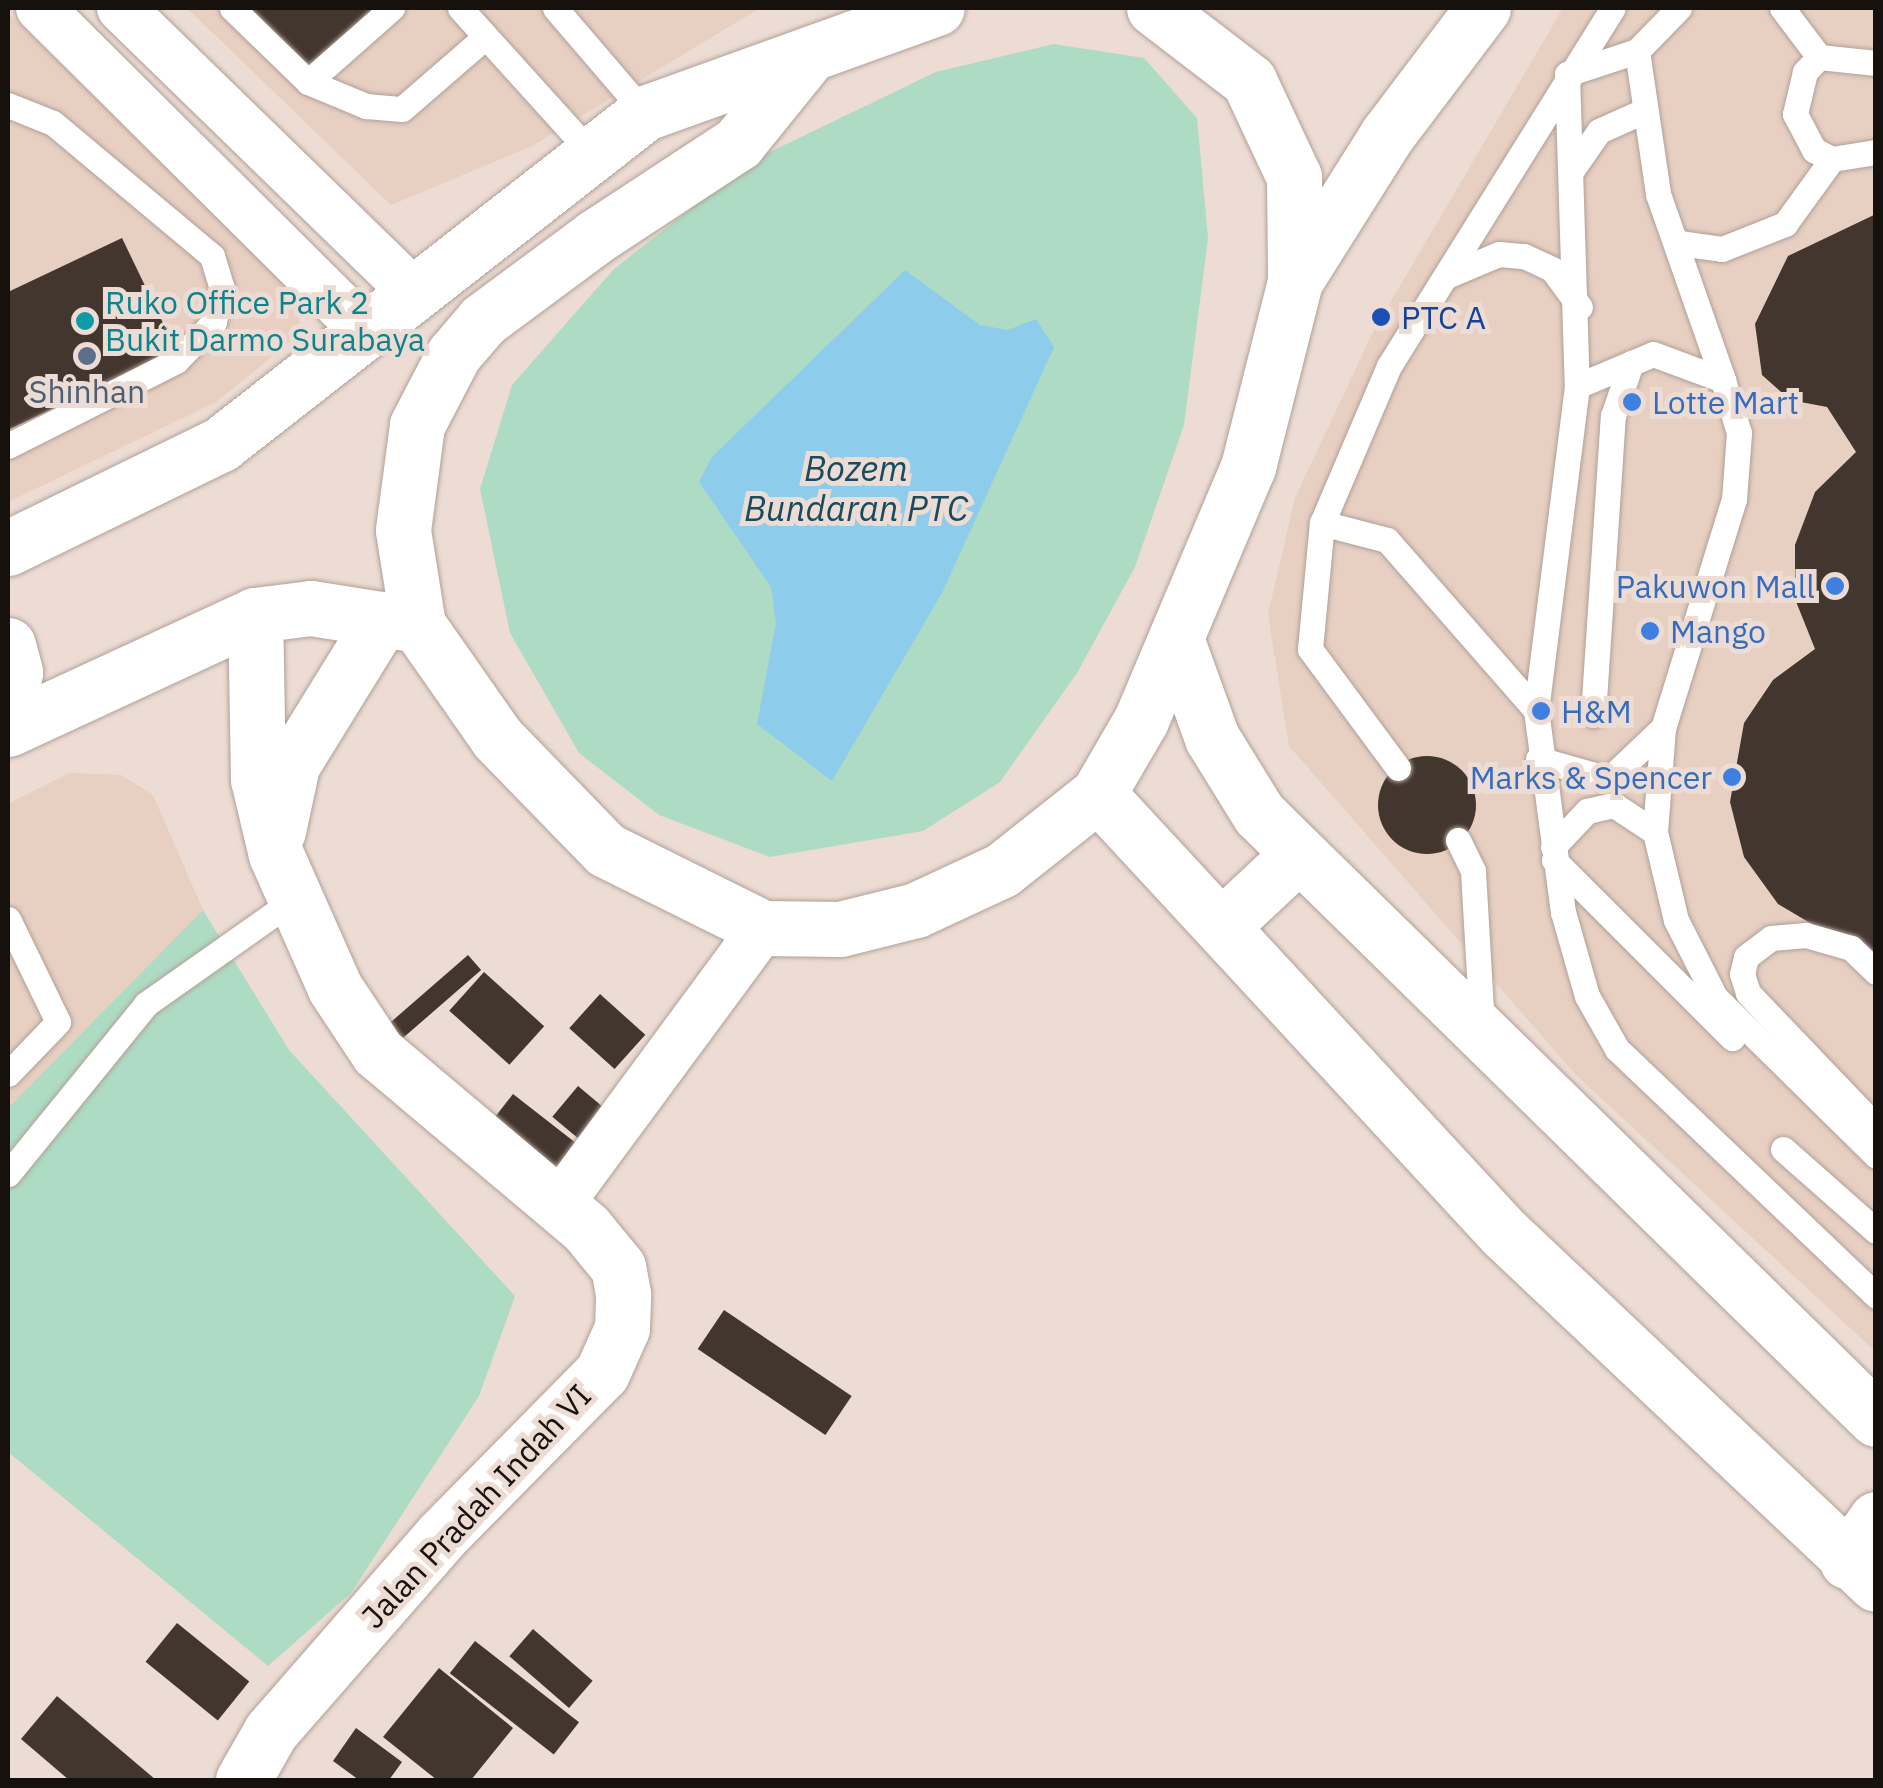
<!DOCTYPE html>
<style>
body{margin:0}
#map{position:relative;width:1883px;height:1788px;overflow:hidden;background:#ecdcd3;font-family:"IBM Plex Sans",sans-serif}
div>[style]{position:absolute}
.built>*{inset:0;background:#e7cfc2}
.green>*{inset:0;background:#aedbc3}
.water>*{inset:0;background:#8ecceb}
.building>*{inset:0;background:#43362f;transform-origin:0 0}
.round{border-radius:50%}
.roads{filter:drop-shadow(0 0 2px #b0a097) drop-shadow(0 0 2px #b0a097)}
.service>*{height:25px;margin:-12.5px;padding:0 12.5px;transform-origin:12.5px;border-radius:12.5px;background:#fff}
.minor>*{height:48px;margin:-24px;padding:0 24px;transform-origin:24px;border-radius:24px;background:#fff}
.tertiary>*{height:55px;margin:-27.5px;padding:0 27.5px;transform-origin:27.5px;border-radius:27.5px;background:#fff}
.secondary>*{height:55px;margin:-27.5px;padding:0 27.5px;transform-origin:27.5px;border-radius:27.5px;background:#fff}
.dots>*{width:28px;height:28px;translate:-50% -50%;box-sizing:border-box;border:5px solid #ecdcd3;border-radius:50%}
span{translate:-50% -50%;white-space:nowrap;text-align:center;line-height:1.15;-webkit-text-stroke:10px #ecdcd3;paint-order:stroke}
.culture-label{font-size:32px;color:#0d838f}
.left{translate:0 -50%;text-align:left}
.transit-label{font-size:32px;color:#164399}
.service-label{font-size:32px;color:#4e5e75}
.shop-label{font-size:32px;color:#366cbe}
.right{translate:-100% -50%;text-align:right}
.street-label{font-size:32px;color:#17110e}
.water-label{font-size:35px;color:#184a60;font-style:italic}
.frame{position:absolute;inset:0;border:10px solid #17110e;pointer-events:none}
</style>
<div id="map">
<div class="built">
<i style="clip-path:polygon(187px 8px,760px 8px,532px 146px,391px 205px)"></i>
<i style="clip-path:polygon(1563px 8px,1875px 8px,1875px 1351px,1577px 1076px,1289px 746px,1268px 614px,1295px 498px,1373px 332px)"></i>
<i style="clip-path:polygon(8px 13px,295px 288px,301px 333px,216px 402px,8px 502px)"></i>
<i style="clip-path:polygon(70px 773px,121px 775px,153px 795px,203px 910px,8px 1108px,8px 804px)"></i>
</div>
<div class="green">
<i style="clip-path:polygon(1054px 44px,1144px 58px,1197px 118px,1208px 238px,1184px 425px,1135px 567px,1077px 673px,1000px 782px,923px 831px,770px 857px,659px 815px,579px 753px,510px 633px,480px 489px,512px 385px,614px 269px,751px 161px,936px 72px)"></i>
<i style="clip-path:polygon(203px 910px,289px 1050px,515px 1296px,479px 1396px,351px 1593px,268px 1666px,8px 1452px,8px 1108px)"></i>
</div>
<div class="water">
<i style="clip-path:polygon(905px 270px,980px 325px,1008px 330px,1036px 319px,1054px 347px,942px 593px,832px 781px,757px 724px,776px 623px,771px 587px,699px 482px,712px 457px)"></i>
</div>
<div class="building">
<i style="clip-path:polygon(238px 8px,379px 8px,309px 78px)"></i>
<i style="clip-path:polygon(1876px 214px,1876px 962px,1778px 904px,1744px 857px,1730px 802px,1744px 723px,1773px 680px,1815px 649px,1795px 599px,1795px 545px,1815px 492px,1856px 452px,1827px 407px,1790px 400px,1762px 375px,1755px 324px,1788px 256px)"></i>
<i style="clip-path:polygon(122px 238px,176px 350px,8px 430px,8px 292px)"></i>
<i class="round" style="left:1378px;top:756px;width:98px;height:98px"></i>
<i style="left:468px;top:955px;width:20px;height:109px;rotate:49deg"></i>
<i style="left:484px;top:972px;width:81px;height:52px;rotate:42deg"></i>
<i style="left:600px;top:994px;width:61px;height:46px;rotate:42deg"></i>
<i style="left:578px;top:1086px;width:54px;height:40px;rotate:40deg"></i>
<i style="left:513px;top:1094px;width:94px;height:31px;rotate:38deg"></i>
<i style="left:724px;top:1310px;width:154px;height:47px;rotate:34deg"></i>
<i style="left:177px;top:1623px;width:93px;height:50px;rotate:39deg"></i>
<i style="left:533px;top:1629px;width:79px;height:36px;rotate:41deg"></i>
<i style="left:475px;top:1641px;width:132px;height:41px;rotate:38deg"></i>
<i style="clip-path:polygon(439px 1668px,513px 1728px,471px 1780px,437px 1780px,383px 1737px)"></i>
<i style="clip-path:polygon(57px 1696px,156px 1780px,69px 1780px,21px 1739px)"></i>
<i style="clip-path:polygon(356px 1728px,402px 1762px,389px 1780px,359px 1780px,333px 1761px)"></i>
</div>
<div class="roads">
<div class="service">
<i style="left:232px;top:8px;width:106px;rotate:44.2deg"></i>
<i style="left:308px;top:82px;width:63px;rotate:22.5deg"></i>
<i style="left:366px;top:106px;width:36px;rotate:5deg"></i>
<i style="left:402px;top:109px;width:110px;rotate:-40.9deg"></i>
<i style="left:460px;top:8px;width:193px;rotate:47.9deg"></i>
<i style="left:555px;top:8px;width:138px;rotate:49.4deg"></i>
<i style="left:1782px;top:8px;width:61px;rotate:52.9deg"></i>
<i style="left:1637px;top:51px;width:145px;rotate:81.6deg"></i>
<i style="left:1658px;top:194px;width:197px;rotate:70.7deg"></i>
<i style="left:1876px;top:63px;width:57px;rotate:-174deg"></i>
<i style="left:1819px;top:57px;width:21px;rotate:133deg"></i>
<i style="left:1805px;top:72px;width:43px;rotate:103.4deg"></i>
<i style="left:1795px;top:114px;width:41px;rotate:62.2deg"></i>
<i style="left:1814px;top:150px;width:20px;rotate:27deg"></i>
<i style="left:1832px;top:159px;width:45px;rotate:-9deg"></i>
<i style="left:1567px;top:74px;width:312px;rotate:88.2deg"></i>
<i style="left:1577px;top:386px;width:327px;rotate:97.2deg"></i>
<i style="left:1536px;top:710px;width:204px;rotate:82.4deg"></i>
<i style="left:1563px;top:912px;width:87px;rotate:74.1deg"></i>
<i style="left:1587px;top:996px;width:61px;rotate:60.5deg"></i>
<i style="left:1617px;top:1049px;width:358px;rotate:43.6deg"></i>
<i style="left:1567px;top:74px;width:74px;rotate:-18.2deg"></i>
<i style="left:1637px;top:51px;width:60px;rotate:-45.7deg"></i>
<i style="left:308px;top:82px;width:112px;rotate:-41.4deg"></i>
<i style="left:8px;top:105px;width:48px;rotate:21.8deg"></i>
<i style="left:53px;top:123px;width:207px;rotate:39.9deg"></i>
<i style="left:212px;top:256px;width:34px;rotate:73deg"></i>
<i style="left:222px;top:289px;width:34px;rotate:104deg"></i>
<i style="left:214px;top:322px;width:54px;rotate:134.3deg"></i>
<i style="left:176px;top:361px;width:188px;rotate:153.2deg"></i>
<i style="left:1572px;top:170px;width:47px;rotate:-55.3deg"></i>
<i style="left:1599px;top:131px;width:46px;rotate:-24.3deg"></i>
<i style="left:1679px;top:243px;width:43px;rotate:7.9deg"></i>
<i style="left:1722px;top:249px;width:68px;rotate:-21.6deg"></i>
<i style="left:1785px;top:224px;width:80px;rotate:-54.1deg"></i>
<i style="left:1449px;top:275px;width:54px;rotate:-22.8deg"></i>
<i style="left:1499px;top:254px;width:25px;rotate:5deg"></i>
<i style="left:1524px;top:256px;width:31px;rotate:25deg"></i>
<i style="left:1552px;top:269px;width:47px;rotate:53.6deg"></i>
<i style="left:1577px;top:386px;width:82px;rotate:-22.8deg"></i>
<i style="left:1653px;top:354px;width:75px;rotate:20.4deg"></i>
<i style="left:1723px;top:380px;width:55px;rotate:73.2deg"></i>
<i style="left:1739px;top:433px;width:66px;rotate:94.3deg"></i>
<i style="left:1734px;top:499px;width:240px;rotate:107.2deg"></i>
<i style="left:1663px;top:728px;width:104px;rotate:94.4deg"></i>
<i style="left:1655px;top:832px;width:90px;rotate:76.6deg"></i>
<i style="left:1676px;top:920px;width:86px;rotate:63.1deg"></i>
<i style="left:1715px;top:997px;width:226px;rotate:44.6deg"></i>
<i style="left:1322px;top:523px;width:67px;rotate:14.7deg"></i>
<i style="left:1387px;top:540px;width:226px;rotate:48.8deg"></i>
<i style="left:1593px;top:715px;width:300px;rotate:-86.2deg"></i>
<i style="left:1613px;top:416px;width:56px;rotate:-71.2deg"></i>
<i style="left:1538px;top:759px;width:74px;rotate:15.7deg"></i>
<i style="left:1609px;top:779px;width:74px;rotate:-43.4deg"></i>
<i style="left:1398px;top:768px;width:148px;rotate:-126.5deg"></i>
<i style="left:1310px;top:649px;width:127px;rotate:-84.6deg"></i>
<i style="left:1322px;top:523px;width:171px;rotate:-66.9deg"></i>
<i style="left:1389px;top:366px;width:422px;rotate:-58deg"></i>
<i style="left:1458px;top:840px;width:34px;rotate:64deg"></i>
<i style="left:1473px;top:871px;width:156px;rotate:86.7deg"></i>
<i style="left:1553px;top:847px;width:50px;rotate:-46.6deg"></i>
<i style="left:1587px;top:811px;width:28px;rotate:-13deg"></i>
<i style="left:1614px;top:805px;width:49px;rotate:33.4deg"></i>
<i style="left:1554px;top:860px;width:252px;rotate:45deg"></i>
<i style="left:8px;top:919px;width:114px;rotate:64.1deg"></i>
<i style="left:58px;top:1022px;width:72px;rotate:133.9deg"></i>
<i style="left:1876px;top:972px;width:35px;rotate:-136deg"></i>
<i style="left:1851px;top:948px;width:47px;rotate:-163.9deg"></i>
<i style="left:1806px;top:935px;width:35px;rotate:175deg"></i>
<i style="left:1771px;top:938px;width:31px;rotate:143deg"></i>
<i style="left:1746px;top:957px;width:17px;rotate:103deg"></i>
<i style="left:1742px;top:974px;width:20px;rotate:72deg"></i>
<i style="left:1748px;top:993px;width:185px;rotate:46.3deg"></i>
<i style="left:1783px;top:1149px;width:124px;rotate:41.4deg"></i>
<i style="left:8px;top:1174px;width:219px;rotate:-50.9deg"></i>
<i style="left:146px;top:1004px;width:182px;rotate:-35.2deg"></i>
</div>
<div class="minor">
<i style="left:40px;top:8px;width:458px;rotate:44.8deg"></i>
<i style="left:121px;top:8px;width:407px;rotate:44.2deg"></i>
<i style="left:560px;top:1203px;width:342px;rotate:-53.6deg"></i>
</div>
<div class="tertiary">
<i style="left:1178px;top:644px;width:100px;rotate:70.1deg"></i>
<i style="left:1212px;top:738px;width:89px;rotate:58.3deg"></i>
<i style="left:1259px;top:814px;width:864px;rotate:44.44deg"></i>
<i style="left:1098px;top:794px;width:598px;rotate:47.24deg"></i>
<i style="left:1504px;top:1233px;width:511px;rotate:43.34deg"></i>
<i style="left:278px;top:831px;width:67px;rotate:-78deg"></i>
<i style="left:292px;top:765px;width:172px;rotate:-58.3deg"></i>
<i style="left:1223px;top:925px;width:104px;rotate:-43.1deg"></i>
<i style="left:1847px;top:1561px;width:51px;rotate:-55.4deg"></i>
<i style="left:243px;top:1780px;width:56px;rotate:-60.3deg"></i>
<i style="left:271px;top:1731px;width:259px;rotate:-48.9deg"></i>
<i style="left:441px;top:1536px;width:229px;rotate:-45.4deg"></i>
<i style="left:602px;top:1373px;width:49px;rotate:-66deg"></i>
<i style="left:622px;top:1328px;width:34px;rotate:-88deg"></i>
<i style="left:623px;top:1294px;width:27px;rotate:-100deg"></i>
<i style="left:618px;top:1267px;width:50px;rotate:-129.4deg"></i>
<i style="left:586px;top:1228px;width:272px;rotate:-139.9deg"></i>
<i style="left:378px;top:1053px;width:78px;rotate:-123.5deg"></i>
<i style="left:335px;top:988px;width:145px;rotate:-113.9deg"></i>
<i style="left:276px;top:855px;width:78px;rotate:-103.3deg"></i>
<i style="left:258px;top:779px;width:164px;rotate:-91deg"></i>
</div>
<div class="secondary">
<i style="left:1154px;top:8px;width:120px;rotate:37.5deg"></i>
<i style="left:1249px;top:81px;width:106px;rotate:64.9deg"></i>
<i style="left:1294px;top:177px;width:104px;rotate:89.4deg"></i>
<i style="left:8px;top:548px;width:237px;rotate:-26deg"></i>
<i style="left:221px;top:444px;width:538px;rotate:-37.98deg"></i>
<i style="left:645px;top:113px;width:310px;rotate:-19.8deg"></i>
<i style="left:418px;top:625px;width:96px;rotate:-99deg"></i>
<i style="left:403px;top:530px;width:106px;rotate:-82.4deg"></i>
<i style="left:417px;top:425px;width:80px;rotate:-62.5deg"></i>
<i style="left:454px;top:354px;width:45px;rotate:-49.5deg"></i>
<i style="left:483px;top:320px;width:139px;rotate:-36.5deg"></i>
<i style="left:595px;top:237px;width:171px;rotate:-33.3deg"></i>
<i style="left:738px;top:143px;width:114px;rotate:-51deg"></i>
<i style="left:8px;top:645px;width:28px;rotate:75deg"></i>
<i style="left:15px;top:672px;width:40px;rotate:100deg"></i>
<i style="left:8px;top:729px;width:272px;rotate:-24.8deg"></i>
<i style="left:255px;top:615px;width:56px;rotate:-7.1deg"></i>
<i style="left:311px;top:608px;width:108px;rotate:9deg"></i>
<i style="left:418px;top:625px;width:138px;rotate:55deg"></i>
<i style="left:497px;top:738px;width:156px;rotate:45.8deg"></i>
<i style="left:606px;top:850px;width:175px;rotate:26.4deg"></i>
<i style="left:763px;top:928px;width:77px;rotate:0.7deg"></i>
<i style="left:840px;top:929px;width:78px;rotate:-14deg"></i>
<i style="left:916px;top:910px;width:95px;rotate:-24.9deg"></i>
<i style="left:1002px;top:870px;width:122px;rotate:-38.4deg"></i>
<i style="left:1098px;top:794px;width:86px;rotate:-59.8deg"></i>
<i style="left:1141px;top:720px;width:275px;rotate:-67.1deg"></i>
<i style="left:1248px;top:467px;width:192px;rotate:-75.8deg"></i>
<i style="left:1295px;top:281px;width:173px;rotate:-57.8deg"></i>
<i style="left:1387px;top:135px;width:159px;rotate:-52.9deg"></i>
</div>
</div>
<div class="dots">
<i style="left:1381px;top:317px;background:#1a4fb4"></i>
<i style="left:85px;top:321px;background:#0f9aa8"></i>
<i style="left:87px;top:356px;background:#5c6f8a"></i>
<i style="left:1632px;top:402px;background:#3f7fe0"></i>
<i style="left:1835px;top:586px;background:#3f7fe0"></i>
<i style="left:1650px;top:631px;background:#3f7fe0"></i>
<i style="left:1541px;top:711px;background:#3f7fe0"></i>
<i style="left:1732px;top:777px;background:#3f7fe0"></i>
</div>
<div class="culture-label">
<span class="left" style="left:105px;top:321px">Ruko Office Park 2<br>Bukit Darmo Surabaya</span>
</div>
<div class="transit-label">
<span class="left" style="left:1401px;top:317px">PTC A</span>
</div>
<div class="service-label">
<span style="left:87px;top:391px">Shinhan</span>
</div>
<div class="shop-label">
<span class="left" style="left:1652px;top:402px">Lotte Mart</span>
<span class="right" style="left:1815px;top:586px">Pakuwon Mall</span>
<span class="left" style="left:1670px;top:631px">Mango</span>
<span class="left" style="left:1561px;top:711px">H&amp;M</span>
<span class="right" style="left:1712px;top:777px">Marks &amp; Spencer</span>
</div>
<div class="street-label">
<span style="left:476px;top:1506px;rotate:-47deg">Jalan Pradah Indah VI</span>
</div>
<div class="water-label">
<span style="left:856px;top:488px">Bozem<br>Bundaran PTC</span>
</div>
<div class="frame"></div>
</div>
